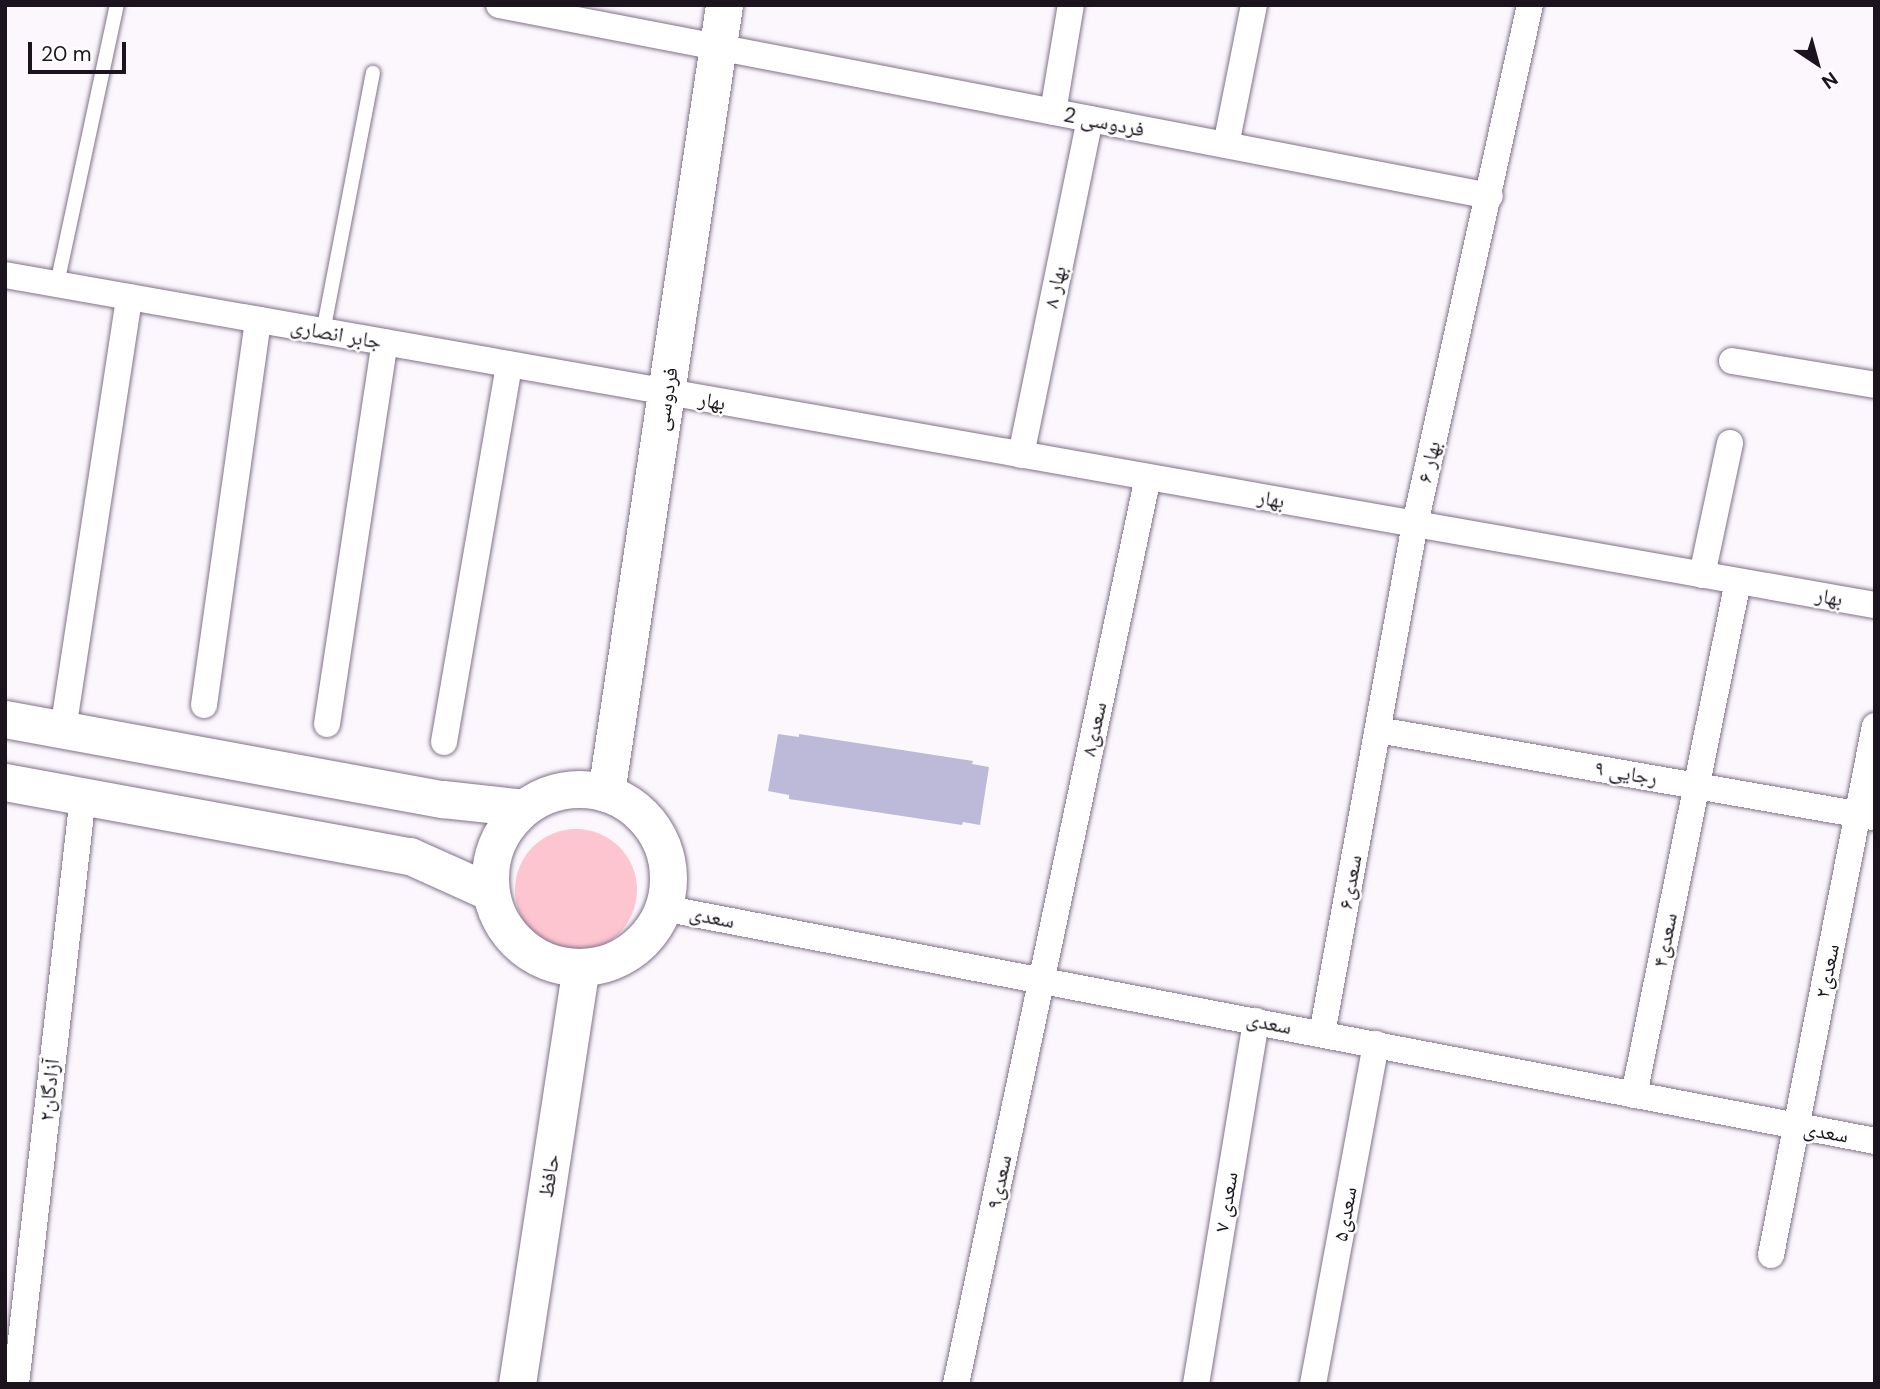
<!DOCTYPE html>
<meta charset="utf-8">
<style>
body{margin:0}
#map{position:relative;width:1880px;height:1389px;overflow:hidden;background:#fbf7fd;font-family:"DM Sans","Noto Naskh Arabic",sans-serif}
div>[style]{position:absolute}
.green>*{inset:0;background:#fcc5cf}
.round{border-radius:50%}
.building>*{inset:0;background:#bcbad8}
.roads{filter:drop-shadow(0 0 2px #82718a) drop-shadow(0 0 2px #82718a)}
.lane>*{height:14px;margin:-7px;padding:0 7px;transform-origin:7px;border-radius:7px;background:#fff}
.street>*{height:26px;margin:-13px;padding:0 13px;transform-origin:13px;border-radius:13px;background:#fff}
.secondary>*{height:37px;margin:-18.5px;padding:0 18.5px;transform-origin:18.5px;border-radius:18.5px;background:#fff}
.secondary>.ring{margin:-18.5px;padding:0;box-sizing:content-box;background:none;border:37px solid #fff;border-radius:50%}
span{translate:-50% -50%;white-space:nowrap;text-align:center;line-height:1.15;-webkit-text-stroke:5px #fff;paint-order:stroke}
.street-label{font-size:21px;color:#1b141e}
.frame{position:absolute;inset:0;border:7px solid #1b141e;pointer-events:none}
.north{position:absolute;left:1782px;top:28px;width:70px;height:70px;-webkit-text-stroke:5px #fff;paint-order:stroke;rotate:144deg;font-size:19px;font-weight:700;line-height:28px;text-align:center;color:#1b141e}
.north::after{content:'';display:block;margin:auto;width:24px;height:32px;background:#1b141e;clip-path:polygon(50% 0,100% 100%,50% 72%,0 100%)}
.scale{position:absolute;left:28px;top:42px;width:98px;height:32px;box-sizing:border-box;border:4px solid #1b141e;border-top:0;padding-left:9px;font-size:21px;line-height:24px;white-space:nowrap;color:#1b141e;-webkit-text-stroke:5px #fff;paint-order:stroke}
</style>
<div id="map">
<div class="green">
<i class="round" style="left:515px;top:829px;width:122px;height:122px"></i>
</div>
<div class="building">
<i style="clip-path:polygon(778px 734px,799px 737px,799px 734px,973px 761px,972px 764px,989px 767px,980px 825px,963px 822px,962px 825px,789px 799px,789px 795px,768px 791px)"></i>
</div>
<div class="roads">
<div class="lane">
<i style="left:57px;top:284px;width:285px;rotate:-77.9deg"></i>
<i style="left:323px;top:332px;width:264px;rotate:-79.1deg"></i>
</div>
<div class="street">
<i style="left:499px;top:5px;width:1009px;rotate:10.91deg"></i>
<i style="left:1053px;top:112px;width:109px;rotate:-80.5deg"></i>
<i style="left:1226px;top:145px;width:143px;rotate:-78.7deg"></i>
<i style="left:5px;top:275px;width:1899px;rotate:10.01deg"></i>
<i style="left:1732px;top:361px;width:145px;rotate:9.5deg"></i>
<i style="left:1021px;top:455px;width:343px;rotate:-78.4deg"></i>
<i style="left:1702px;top:575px;width:135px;rotate:-78deg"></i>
<i style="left:204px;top:705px;width:389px;rotate:-82deg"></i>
<i style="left:327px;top:724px;width:386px;rotate:-81.4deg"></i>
<i style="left:63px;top:730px;width:438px;rotate:-81.3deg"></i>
<i style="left:1378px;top:730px;width:503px;rotate:9.97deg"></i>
<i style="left:444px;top:742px;width:383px;rotate:-80.2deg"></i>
<i style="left:663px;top:908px;width:1234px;rotate:10.88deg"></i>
<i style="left:1322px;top:1034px;width:518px;rotate:-79.67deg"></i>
<i style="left:1415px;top:524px;width:532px;rotate:-77.51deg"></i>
<i style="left:1634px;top:1095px;width:524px;rotate:-78.56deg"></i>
<i style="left:1771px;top:1255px;width:539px;rotate:-78.88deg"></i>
<i style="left:16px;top:1384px;width:592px;rotate:-83.5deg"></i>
<i style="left:956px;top:1384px;width:927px;rotate:-78.05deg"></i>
<i style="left:1196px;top:1384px;width:368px;rotate:-80.6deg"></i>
<i style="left:1313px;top:1384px;width:346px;rotate:-79.5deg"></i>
</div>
<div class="secondary">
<i style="left:5px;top:719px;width:445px;rotate:10.4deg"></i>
<i style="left:443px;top:799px;width:81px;rotate:6.3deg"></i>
<i style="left:5px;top:782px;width:412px;rotate:10.4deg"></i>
<i style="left:410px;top:856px;width:88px;rotate:24.2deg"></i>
<i class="ring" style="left:490px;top:789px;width:141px;height:141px"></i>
<i style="left:606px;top:793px;width:797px;rotate:-81.48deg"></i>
<i style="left:517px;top:1384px;width:421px;rotate:-81.3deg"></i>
</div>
</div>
<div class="street-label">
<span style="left:1104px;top:122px;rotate:11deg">فردوسی 2</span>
<span style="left:1055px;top:287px;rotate:-78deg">بهار ۸</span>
<span style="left:336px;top:334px;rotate:10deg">جابر انصاری</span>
<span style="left:666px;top:399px;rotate:-81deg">فردوسی</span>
<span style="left:712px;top:401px;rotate:10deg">بهار</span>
<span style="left:1429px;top:462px;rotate:-77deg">بهار ۶</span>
<span style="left:1271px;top:499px;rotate:10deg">بهار</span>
<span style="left:1829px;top:597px;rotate:10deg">بهار</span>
<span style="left:1094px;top:729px;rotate:-78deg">سعدی۸</span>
<span style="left:1626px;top:773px;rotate:10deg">رجایی ۹</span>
<span style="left:1350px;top:882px;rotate:-80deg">سعدی۶</span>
<span style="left:712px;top:917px;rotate:11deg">سعدی</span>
<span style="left:1665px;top:940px;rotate:-79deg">سعدی۴</span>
<span style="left:1827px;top:971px;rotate:-79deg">سعدی۲</span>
<span style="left:1269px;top:1023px;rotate:11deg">سعدی</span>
<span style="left:49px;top:1090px;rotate:-84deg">آزادگان۲</span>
<span style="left:1826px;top:1132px;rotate:10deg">سعدی</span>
<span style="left:549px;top:1176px;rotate:-81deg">حافظ</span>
<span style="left:999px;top:1182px;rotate:-78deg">سعدی۹</span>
<span style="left:1226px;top:1202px;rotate:-81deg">سعدی ۷</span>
<span style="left:1345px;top:1214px;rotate:-80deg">سعدی۵</span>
</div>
<div class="frame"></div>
<div class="north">N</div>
<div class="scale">20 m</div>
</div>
